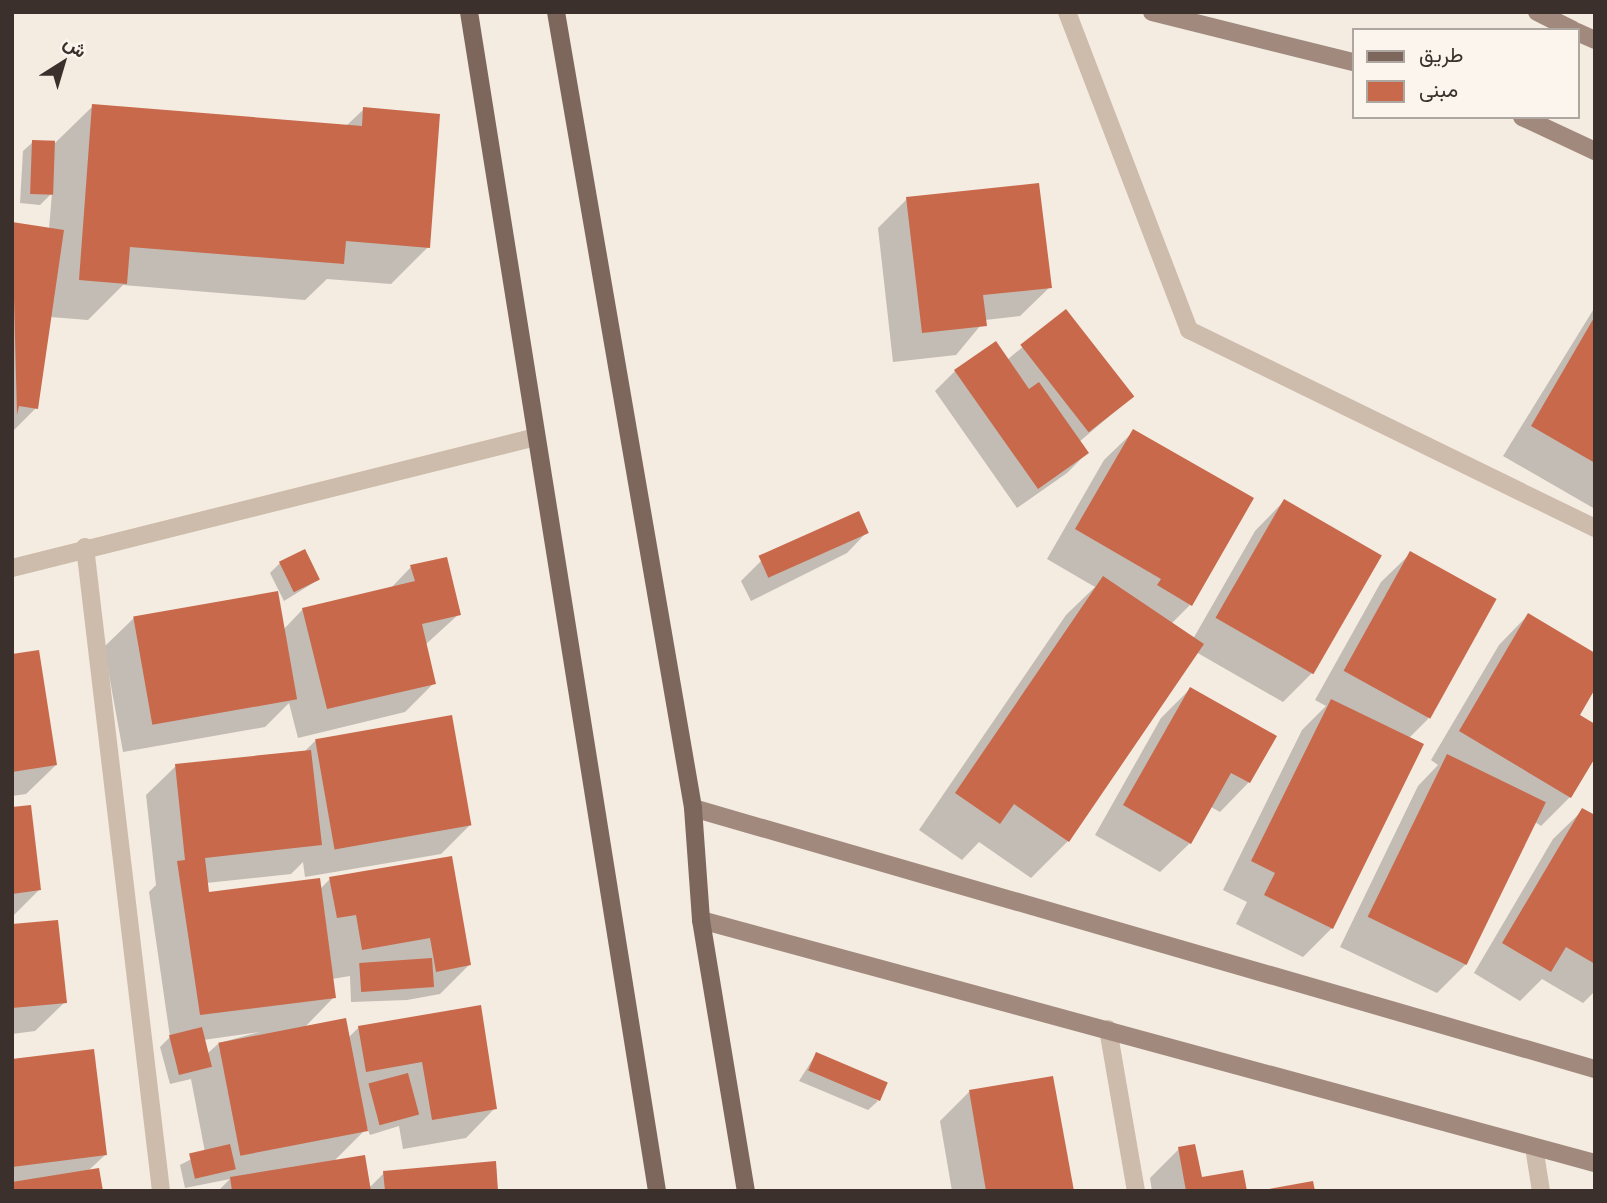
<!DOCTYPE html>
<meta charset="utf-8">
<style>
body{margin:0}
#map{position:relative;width:1607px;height:1203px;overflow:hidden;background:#f4ebe1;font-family:"Open Sans",Vazirmatn,sans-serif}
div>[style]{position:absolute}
.shadow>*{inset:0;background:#0003}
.building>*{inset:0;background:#c8694b;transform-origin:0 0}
.street>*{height:18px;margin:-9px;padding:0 9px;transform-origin:9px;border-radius:9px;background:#cdbbac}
.secondary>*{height:18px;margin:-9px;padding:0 9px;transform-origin:9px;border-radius:9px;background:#a18a7d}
.primary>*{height:18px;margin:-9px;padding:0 9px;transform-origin:9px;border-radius:9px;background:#7d675c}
span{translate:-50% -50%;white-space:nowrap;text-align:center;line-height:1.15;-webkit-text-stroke:5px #fbf5ee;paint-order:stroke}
.frame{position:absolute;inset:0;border:14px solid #3b302b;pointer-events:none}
.legend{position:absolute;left:1352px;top:28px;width:228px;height:91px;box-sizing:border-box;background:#fbf5ee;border:2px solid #aea6a0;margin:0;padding:9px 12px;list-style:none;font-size:21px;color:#3b302b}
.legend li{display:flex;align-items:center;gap:14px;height:35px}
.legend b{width:35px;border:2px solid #aea6a0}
.north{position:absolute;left:28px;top:28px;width:70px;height:70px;-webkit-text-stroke:5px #fbf5ee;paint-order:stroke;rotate:37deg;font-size:19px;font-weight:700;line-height:28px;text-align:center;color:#3b302b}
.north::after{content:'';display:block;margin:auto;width:24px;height:32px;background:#3b302b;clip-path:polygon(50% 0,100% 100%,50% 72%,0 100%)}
</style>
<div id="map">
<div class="shadow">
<i style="clip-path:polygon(93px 106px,346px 126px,364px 109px,428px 247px,391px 284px,327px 279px,305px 300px,123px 285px,88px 320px,50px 317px,36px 408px,12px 432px,12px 223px,49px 229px,52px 193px,40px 205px,20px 203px,23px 151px,33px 142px,55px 143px)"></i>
<i style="clip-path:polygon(907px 199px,1050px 287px,1020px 316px,985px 320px,956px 355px,893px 362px,878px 228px)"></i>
<i style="clip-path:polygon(1595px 307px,1595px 509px,1503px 456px)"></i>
<i style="clip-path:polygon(1066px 311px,1133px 396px,1079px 442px,1087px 453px,1067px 473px,1017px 508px,935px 391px,955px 371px,1007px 360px)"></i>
<i style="clip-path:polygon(1134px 431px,1190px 605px,1171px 624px,1193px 639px,1255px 531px,1284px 501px,1312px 673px,1283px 702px,1196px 652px,1068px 841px,1031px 878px,979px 842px,962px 860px,919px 830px,1066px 615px,1095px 587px,1047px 559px,1104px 460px)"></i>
<i style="clip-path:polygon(867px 532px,847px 553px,751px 601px,741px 581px,761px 561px)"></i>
<i style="clip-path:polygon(1411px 553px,1428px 719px,1408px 739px,1332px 928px,1303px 957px,1236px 924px,1247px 902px,1223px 890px,1302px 730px,1326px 706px,1315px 700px,1381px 582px)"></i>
<i style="clip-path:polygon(280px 563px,318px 580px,284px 601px,270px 573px)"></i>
<i style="clip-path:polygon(411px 567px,459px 614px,425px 645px,434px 683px,405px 712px,298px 738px,289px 703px,265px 727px,123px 752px,104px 647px,134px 618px,283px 630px,303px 609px,390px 589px)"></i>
<i style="clip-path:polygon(1528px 615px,1577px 715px,1570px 797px,1541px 826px,1535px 822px,1466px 964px,1437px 993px,1340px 947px,1418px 786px,1438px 765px,1431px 760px,1499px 645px)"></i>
<i style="clip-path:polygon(12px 656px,56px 765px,26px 794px,12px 796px)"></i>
<i style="clip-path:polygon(1190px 689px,1249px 782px,1220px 812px,1211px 807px,1190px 843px,1160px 872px,1095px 835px,1161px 718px)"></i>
<i style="clip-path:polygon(evenodd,315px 741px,470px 825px,441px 854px,305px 877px,303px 862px,291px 874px,206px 883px,208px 894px,320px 889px,330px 879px,450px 858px,469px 965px,440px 994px,407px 1000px,351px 1002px,350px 976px,332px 979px,334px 997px,304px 1028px,348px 1038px,359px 1027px,480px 1007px,495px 1108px,466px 1138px,403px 1149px,399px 1126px,370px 1135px,363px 1118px,365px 1130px,333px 1162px,369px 1188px,384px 1173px,497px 1191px,218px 1191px,230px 1179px,185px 1188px,180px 1165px,205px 1152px,191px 1079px,170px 1084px,160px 1047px,170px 1037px,149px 892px,156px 885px,146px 795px,176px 766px,304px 752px,315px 741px,260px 1032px,219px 1043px,207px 1054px,203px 1040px,260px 1032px)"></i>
<i style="clip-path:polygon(12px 809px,39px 890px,12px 917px)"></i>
<i style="clip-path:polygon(1583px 810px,1595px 817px,1595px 991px,1583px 1003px,1542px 979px,1520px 1001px,1474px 973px,1553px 839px)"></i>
<i style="clip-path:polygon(12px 926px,65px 1002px,35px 1031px,12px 1034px)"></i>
<i style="clip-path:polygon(816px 1054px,878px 1101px,868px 1110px,799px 1081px)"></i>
<i style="clip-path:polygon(12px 1061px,105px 1155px,88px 1171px,12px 1191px)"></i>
<i style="clip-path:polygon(969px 1092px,1072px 1191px,952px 1191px,940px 1121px)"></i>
<i style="clip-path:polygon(1179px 1149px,1200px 1179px,1245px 1191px,1152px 1191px,1150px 1178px)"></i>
</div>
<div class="building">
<i style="clip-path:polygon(92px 104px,362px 126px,363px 107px,440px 114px,430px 248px,346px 241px,344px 264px,130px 247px,127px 284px,79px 280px)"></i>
<i style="left:32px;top:140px;width:23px;height:54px;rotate:2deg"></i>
<i style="clip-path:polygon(1039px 183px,1052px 288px,983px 295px,987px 326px,922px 333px,906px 197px)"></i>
<i style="clip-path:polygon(12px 222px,64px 230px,38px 409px,19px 406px,17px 415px)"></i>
<i style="left:1066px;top:309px;width:111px;height:58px;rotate:52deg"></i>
<i style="clip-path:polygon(1595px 316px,1595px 463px,1531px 426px)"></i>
<i style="clip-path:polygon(996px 341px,1029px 389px,1039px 382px,1089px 453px,1038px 489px,954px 370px)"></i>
<i style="clip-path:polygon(1133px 429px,1254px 498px,1192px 606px,1157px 585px,1161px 579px,1075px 529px)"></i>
<i style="left:1284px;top:499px;width:113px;height:137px;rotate:30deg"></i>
<i style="left:859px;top:511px;width:24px;height:110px;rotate:66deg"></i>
<i style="left:305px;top:549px;width:34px;height:29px;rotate:64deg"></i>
<i style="left:1410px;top:551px;width:99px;height:137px;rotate:29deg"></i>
<i style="clip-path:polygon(447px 557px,461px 615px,422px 624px,436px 684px,327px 709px,302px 608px,415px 581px,410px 565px)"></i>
<i style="clip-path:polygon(1103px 576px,1204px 644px,1069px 842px,1014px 804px,1000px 824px,955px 793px)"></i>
<i style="left:278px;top:591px;width:110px;height:147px;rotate:80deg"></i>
<i style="clip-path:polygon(1528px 613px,1595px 653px,1595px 689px,1580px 715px,1595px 724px,1595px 758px,1571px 798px,1459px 731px)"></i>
<i style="clip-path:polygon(39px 650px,57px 765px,12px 772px,12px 654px)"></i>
<i style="clip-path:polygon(1190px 687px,1277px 736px,1250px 783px,1231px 773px,1191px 844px,1123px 805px)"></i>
<i style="clip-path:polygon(1331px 699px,1424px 744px,1333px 929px,1264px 895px,1275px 873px,1251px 861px)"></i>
<i style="left:452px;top:715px;width:112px;height:139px;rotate:80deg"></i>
<i style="clip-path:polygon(311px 750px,322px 845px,205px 858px,209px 892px,320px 878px,336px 998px,200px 1015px,177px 861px,185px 860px,175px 764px)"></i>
<i style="left:1447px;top:754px;width:110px;height:181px;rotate:26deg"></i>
<i style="clip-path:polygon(31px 805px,41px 890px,12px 894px,12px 807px)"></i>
<i style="clip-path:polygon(1582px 808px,1595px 815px,1595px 964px,1566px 947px,1551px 972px,1502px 943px)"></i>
<i style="clip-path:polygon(452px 856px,471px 965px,436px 972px,430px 938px,362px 950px,356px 915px,337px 918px,329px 877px)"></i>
<i style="clip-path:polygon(58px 920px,67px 1003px,12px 1008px,12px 924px)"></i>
<i style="left:432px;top:958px;width:29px;height:73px;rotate:86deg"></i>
<i style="clip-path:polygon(481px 1005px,497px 1109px,432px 1120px,422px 1062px,366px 1072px,358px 1026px)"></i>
<i style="left:346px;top:1018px;width:115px;height:130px;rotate:79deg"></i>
<i style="left:202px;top:1027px;width:41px;height:34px;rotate:76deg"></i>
<i style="clip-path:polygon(94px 1049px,107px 1155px,12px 1167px,12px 1059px)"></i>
<i style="left:816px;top:1052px;width:78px;height:20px;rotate:23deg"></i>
<i style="left:408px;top:1073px;width:43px;height:41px;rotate:75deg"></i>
<i style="clip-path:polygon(1053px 1076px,1074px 1191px,986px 1191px,969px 1090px)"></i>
<i style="left:230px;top:1144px;width:26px;height:42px;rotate:77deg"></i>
<i style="clip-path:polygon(1195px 1144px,1202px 1177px,1243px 1170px,1247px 1191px,1186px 1191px,1178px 1147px)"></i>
<i style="clip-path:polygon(365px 1155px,371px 1191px,232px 1191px,230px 1177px)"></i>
<i style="clip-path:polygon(496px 1161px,498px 1191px,385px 1191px,383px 1171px)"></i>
<i style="clip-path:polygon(99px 1168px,103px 1191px,12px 1191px,12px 1182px)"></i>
<i style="clip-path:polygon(1313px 1181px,1315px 1191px,1270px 1191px,1269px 1189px)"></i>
</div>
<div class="street">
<i style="left:1067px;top:12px;width:341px;rotate:69deg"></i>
<i style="left:1189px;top:330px;width:452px;rotate:26deg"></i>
<i style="left:85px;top:547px;width:648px;rotate:83.27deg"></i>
<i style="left:12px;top:568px;width:540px;rotate:-14.04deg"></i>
<i style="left:1108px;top:1029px;width:164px;rotate:80.2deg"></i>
<i style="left:1534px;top:1147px;width:45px;rotate:81deg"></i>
</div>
<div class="secondary">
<i style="left:1152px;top:12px;width:207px;rotate:14deg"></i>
<i style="left:1537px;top:12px;width:40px;rotate:26.6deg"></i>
<i style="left:1577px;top:32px;width:20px;rotate:24deg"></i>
<i style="left:1522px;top:117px;width:81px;rotate:25deg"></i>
<i style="left:693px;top:808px;width:939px;rotate:16.14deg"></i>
<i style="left:701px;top:920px;width:926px;rotate:15.21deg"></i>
</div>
<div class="primary">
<i style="left:469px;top:12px;width:1194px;rotate:80.94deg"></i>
<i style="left:556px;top:12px;width:808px;rotate:80.23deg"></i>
<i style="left:693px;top:808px;width:112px;rotate:85.9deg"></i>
<i style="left:701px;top:920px;width:275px;rotate:80.6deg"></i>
</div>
<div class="frame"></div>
<ul class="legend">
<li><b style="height:9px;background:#7d675c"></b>طريق</li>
<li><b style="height:19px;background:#c8694b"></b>مبنى</li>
</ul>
<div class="north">ش</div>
</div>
